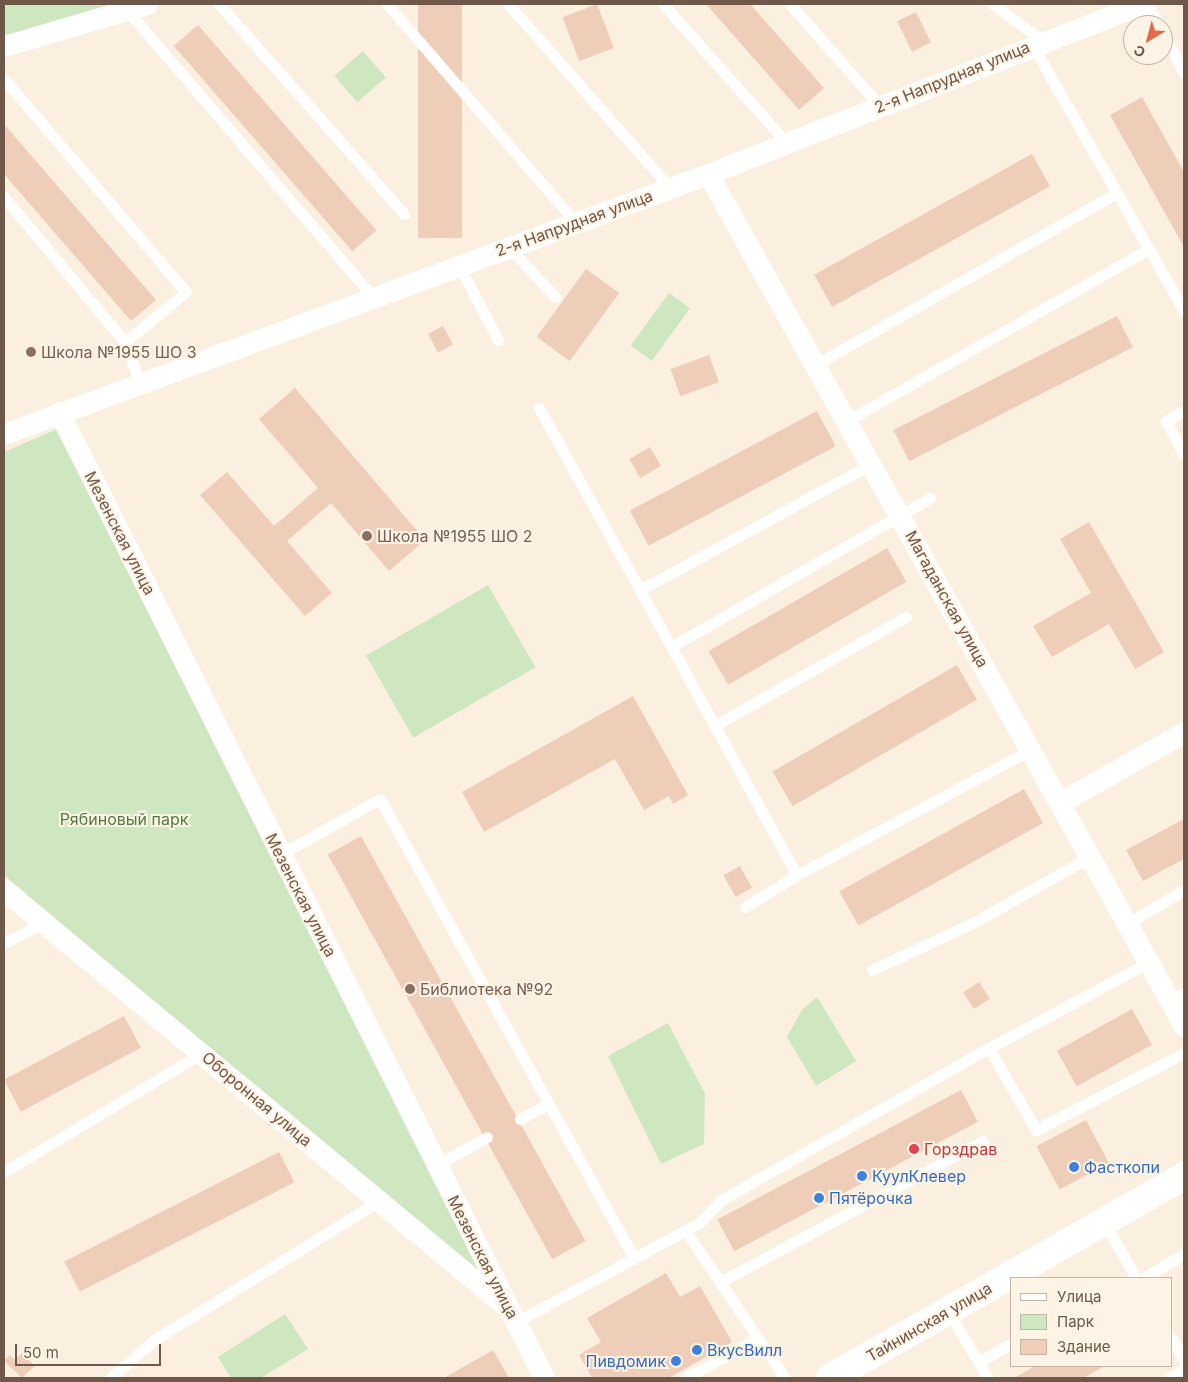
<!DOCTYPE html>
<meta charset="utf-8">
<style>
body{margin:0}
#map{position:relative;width:1188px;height:1382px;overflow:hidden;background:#fbf0e0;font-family:Inter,sans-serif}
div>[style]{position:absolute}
.green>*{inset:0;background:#cfe7c0;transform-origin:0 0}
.building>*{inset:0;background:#eeceb9;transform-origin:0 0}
.lane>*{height:11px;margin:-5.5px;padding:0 5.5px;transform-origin:5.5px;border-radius:5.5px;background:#fff}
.street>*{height:21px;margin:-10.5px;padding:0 10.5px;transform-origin:10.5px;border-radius:10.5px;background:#fff}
.secondary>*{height:28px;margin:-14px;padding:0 14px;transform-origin:14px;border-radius:14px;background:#fff}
.dots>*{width:14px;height:14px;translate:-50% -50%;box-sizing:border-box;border:2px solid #fef4e5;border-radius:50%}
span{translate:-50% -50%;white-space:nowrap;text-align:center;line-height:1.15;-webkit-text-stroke:4px #fef4e5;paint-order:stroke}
.street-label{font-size:16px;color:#6f5749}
.education-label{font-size:16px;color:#785e54}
.left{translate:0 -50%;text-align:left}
.park-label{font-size:16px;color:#547a44}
.health-label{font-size:16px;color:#be3a42}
.shop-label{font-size:16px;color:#366cbe}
.right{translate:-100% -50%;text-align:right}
.frame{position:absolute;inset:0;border:5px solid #6f5749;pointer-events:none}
.legend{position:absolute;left:1010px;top:1277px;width:162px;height:90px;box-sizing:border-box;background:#fef4e5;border:1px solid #c5b5a7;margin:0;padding:6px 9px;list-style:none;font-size:15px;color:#6f5749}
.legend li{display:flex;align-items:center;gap:10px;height:25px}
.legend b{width:25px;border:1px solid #c5b5a7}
.north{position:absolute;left:1123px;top:15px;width:50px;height:50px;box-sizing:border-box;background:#fef4e5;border:1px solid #c5b5a7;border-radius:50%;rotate:217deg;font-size:14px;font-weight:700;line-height:20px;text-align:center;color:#6f5749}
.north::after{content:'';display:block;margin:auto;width:18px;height:22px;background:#df6c4a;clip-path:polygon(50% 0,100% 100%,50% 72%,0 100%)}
.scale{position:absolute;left:15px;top:1344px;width:146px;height:22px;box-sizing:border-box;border:2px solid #6f5749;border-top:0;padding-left:6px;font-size:15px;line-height:18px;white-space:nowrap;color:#6f5749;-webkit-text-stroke:4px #fef4e5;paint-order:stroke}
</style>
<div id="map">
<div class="green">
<i style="clip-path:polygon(4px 4px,122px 4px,4px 39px)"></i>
<i style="left:363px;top:51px;width:35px;height:38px;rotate:49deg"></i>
<i style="left:669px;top:293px;width:26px;height:65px;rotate:36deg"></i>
<i style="clip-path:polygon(62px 427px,491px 1284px,4px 875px,4px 452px)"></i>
<i style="left:488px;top:585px;width:95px;height:141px;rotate:60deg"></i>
<i style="clip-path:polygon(817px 997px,856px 1061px,816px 1086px,787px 1037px,802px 1010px)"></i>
<i style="clip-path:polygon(668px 1023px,705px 1094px,704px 1144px,661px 1164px,608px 1056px)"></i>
<i style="clip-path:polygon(285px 1314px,308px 1349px,261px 1378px,231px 1378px,218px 1357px)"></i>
</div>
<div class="building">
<i style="left:418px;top:4px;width:44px;height:234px"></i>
<i style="left:597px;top:4px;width:47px;height:37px;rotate:69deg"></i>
<i style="clip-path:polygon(706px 4px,750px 4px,824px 88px,799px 110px)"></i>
<i style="left:916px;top:12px;width:34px;height:21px;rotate:64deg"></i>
<i style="left:198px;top:25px;width:272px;height:32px;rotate:49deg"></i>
<i style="clip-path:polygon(1142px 97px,1184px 172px,1184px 247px,1110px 115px)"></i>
<i style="clip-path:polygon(4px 124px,156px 300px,131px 321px,4px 174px)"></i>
<i style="left:1032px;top:154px;width:37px;height:249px;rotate:61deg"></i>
<i style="left:586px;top:269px;width:41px;height:84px;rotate:36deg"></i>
<i style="left:1117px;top:316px;width:35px;height:251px;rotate:63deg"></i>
<i style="left:443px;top:326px;width:21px;height:17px;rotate:62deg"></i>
<i style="left:709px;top:355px;width:29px;height:41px;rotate:70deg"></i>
<i style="clip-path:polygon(295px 388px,425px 540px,389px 571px,331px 503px,287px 541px,332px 593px,305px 616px,200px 495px,227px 472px,274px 526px,318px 488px,259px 419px)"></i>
<i style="left:817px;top:411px;width:40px;height:212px;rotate:62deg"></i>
<i style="left:650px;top:447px;width:22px;height:24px;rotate:60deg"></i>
<i style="clip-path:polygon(1089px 522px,1164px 652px,1135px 669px,1109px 624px,1052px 657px,1033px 626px,1091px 593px,1060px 539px)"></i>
<i style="left:887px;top:548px;width:39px;height:206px;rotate:60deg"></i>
<i style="left:957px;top:665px;width:40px;height:213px;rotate:60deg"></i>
<i style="clip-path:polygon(633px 696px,688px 795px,673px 804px,669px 796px,644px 810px,615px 759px,484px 832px,462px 792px)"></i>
<i style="left:1024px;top:789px;width:39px;height:211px;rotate:61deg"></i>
<i style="clip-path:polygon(1184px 819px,1184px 859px,1143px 881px,1126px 850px)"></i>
<i style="left:361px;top:836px;width:463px;height:38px;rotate:61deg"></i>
<i style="left:740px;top:866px;width:25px;height:19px;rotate:61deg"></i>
<i style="left:979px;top:982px;width:20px;height:19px;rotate:57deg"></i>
<i style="left:1132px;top:1009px;width:41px;height:86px;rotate:61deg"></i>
<i style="left:124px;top:1016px;width:36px;height:136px;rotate:62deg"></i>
<i style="left:961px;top:1090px;width:36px;height:276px;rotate:62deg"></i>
<i style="left:1086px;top:1120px;width:49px;height:56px;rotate:62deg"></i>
<i style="left:279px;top:1152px;width:34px;height:241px;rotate:63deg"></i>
<i style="clip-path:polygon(666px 1273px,680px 1297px,700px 1286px,732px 1342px,669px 1378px,592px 1378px,579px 1355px,601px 1342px,587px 1318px)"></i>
<i style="clip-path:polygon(493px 1350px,509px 1378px,444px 1378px)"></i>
<i style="clip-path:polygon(22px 1353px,35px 1366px,22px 1378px,4px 1361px,10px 1355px,15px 1360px)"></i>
<i style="clip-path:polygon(1035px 1366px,1105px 1366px,1083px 1378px,1014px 1378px)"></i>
</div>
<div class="lane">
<i style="left:219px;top:4px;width:280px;rotate:48.6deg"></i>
<i style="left:387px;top:4px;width:289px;rotate:49.2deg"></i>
<i style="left:508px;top:4px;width:245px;rotate:48.6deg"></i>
<i style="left:663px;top:4px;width:186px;rotate:48.3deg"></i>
<i style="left:790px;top:4px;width:136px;rotate:48.6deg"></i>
<i style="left:993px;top:4px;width:62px;rotate:36.5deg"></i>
<i style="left:1147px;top:4px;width:24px;rotate:60deg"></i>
<i style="left:127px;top:10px;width:378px;rotate:49.4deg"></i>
<i style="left:1163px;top:33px;width:45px;rotate:62.3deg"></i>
<i style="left:1033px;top:46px;width:305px;rotate:60.3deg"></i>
<i style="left:4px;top:79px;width:280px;rotate:49.5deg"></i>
<i style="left:186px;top:292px;width:79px;rotate:140.7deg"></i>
<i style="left:4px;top:197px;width:189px;rotate:50.2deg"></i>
<i style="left:125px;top:342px;width:44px;rotate:69.9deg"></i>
<i style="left:509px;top:247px;width:68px;rotate:47.4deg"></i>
<i style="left:459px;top:266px;width:84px;rotate:62.2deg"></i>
<i style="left:815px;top:365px;width:348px;rotate:-29.7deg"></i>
<i style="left:539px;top:408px;width:208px;rotate:61deg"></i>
<i style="left:640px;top:590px;width:263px;rotate:-28.6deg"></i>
<i style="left:1184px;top:411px;width:21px;rotate:151deg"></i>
<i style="left:1166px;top:421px;width:38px;rotate:62deg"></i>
<i style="left:847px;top:421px;width:348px;rotate:-29.7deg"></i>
<i style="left:640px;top:590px;width:325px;rotate:61.2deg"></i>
<i style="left:671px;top:647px;width:299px;rotate:-29.9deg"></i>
<i style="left:714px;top:726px;width:221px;rotate:-29.6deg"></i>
<i style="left:281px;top:854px;width:113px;rotate:-29.1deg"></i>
<i style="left:380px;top:799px;width:525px;rotate:61.04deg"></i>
<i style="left:745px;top:907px;width:61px;rotate:-31.6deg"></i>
<i style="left:797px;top:875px;width:267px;rotate:-28.2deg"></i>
<i style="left:1128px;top:923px;width:65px;rotate:-30.5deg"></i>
<i style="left:4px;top:943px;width:44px;rotate:-27.1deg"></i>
<i style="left:1149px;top:962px;width:182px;rotate:151.7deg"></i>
<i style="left:989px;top:1048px;width:95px;rotate:60.2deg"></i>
<i style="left:1036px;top:1130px;width:167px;rotate:-27.5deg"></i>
<i style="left:872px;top:970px;width:114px;rotate:-25deg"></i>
<i style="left:975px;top:922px;width:133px;rotate:-29.6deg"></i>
<i style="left:1170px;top:1001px;width:16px;rotate:-30deg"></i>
<i style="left:520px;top:1119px;width:32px;rotate:-28deg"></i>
<i style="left:437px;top:1165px;width:57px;rotate:-29.2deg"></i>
<i style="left:4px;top:1172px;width:231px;rotate:-31deg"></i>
<i style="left:1104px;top:1222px;width:64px;rotate:60.3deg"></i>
<i style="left:685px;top:1230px;width:63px;rotate:56.1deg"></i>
<i style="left:720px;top:1282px;width:298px;rotate:-28.2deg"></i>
<i style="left:1143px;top:1278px;width:48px;rotate:-30.3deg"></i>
<i style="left:720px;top:1282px;width:116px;rotate:55.9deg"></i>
<i style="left:948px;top:1311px;width:78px;rotate:59.2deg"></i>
<i style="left:516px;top:1322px;width:208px;rotate:-28.4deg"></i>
<i style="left:699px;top:1223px;width:32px;rotate:-46deg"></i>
<i style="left:721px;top:1200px;width:308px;rotate:-29.6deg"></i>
<i style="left:1172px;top:1339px;width:24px;rotate:60deg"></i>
<i style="left:979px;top:1362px;width:38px;rotate:-30deg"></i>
<i style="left:110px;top:1378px;width:58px;rotate:-40.8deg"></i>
<i style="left:154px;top:1340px;width:264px;rotate:-31.7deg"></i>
<i style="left:685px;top:1378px;width:82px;rotate:-28.4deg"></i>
<i style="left:1169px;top:1378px;width:17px;rotate:-31deg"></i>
</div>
<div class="street">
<i style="left:4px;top:46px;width:149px;rotate:-16.4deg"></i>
<i style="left:708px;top:174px;width:976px;rotate:60.81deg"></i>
<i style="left:59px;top:412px;width:1081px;rotate:63.34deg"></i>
<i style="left:4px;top:434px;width:750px;rotate:-20.27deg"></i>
<i style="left:708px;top:174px;width:466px;rotate:-21.4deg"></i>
<i style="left:1061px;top:802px;width:142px;rotate:-29.6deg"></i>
<i style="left:4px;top:890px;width:648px;rotate:39.68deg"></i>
</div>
<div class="secondary">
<i style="left:830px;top:1378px;width:408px;rotate:-29.7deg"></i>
</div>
<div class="dots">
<i style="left:31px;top:352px;background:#8d6e63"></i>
<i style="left:367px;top:536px;background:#8d6e63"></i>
<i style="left:410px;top:989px;background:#8d6e63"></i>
<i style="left:914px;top:1149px;background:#e0444e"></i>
<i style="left:1074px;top:1167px;background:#3f7fe0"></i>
<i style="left:862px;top:1176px;background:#3f7fe0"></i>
<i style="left:819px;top:1198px;background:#3f7fe0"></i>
<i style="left:697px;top:1350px;background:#3f7fe0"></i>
<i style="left:676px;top:1361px;background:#3f7fe0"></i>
</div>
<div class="street-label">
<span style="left:952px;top:77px;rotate:-22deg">2-я Напрудная улица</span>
<span style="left:574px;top:223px;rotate:-20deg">2-я Напрудная улица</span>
<span style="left:120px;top:533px;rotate:63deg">Мезенская улица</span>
<span style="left:947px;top:599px;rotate:61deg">Магаданская улица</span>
<span style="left:301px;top:895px;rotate:63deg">Мезенская улица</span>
<span style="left:257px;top:1099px;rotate:40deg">Оборонная улица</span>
<span style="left:483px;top:1257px;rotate:63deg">Мезенская улица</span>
<span style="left:929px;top:1322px;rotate:-30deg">Тайнинская улица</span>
</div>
<div class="education-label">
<span class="left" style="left:41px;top:352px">Школа №1955 ШО 3</span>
<span class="left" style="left:377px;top:536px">Школа №1955 ШО 2</span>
<span class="left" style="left:420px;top:989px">Библиотека №92</span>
</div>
<div class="park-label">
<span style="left:124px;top:819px">Рябиновый парк</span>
</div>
<div class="health-label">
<span class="left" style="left:924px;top:1149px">Горздрав</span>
</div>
<div class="shop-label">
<span class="left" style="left:1084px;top:1167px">Фасткопи</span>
<span class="left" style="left:872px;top:1176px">КуулКлевер</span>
<span class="left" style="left:829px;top:1198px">Пятёрочка</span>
<span class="left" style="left:707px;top:1350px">ВкусВилл</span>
<span class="right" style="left:666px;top:1361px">Пивдомик</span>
</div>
<div class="frame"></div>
<ul class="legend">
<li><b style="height:6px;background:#fff"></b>Улица</li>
<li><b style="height:14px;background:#cfe7c0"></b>Парк</li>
<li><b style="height:14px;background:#eeceb9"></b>Здание</li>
</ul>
<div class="north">С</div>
<div class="scale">50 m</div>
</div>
